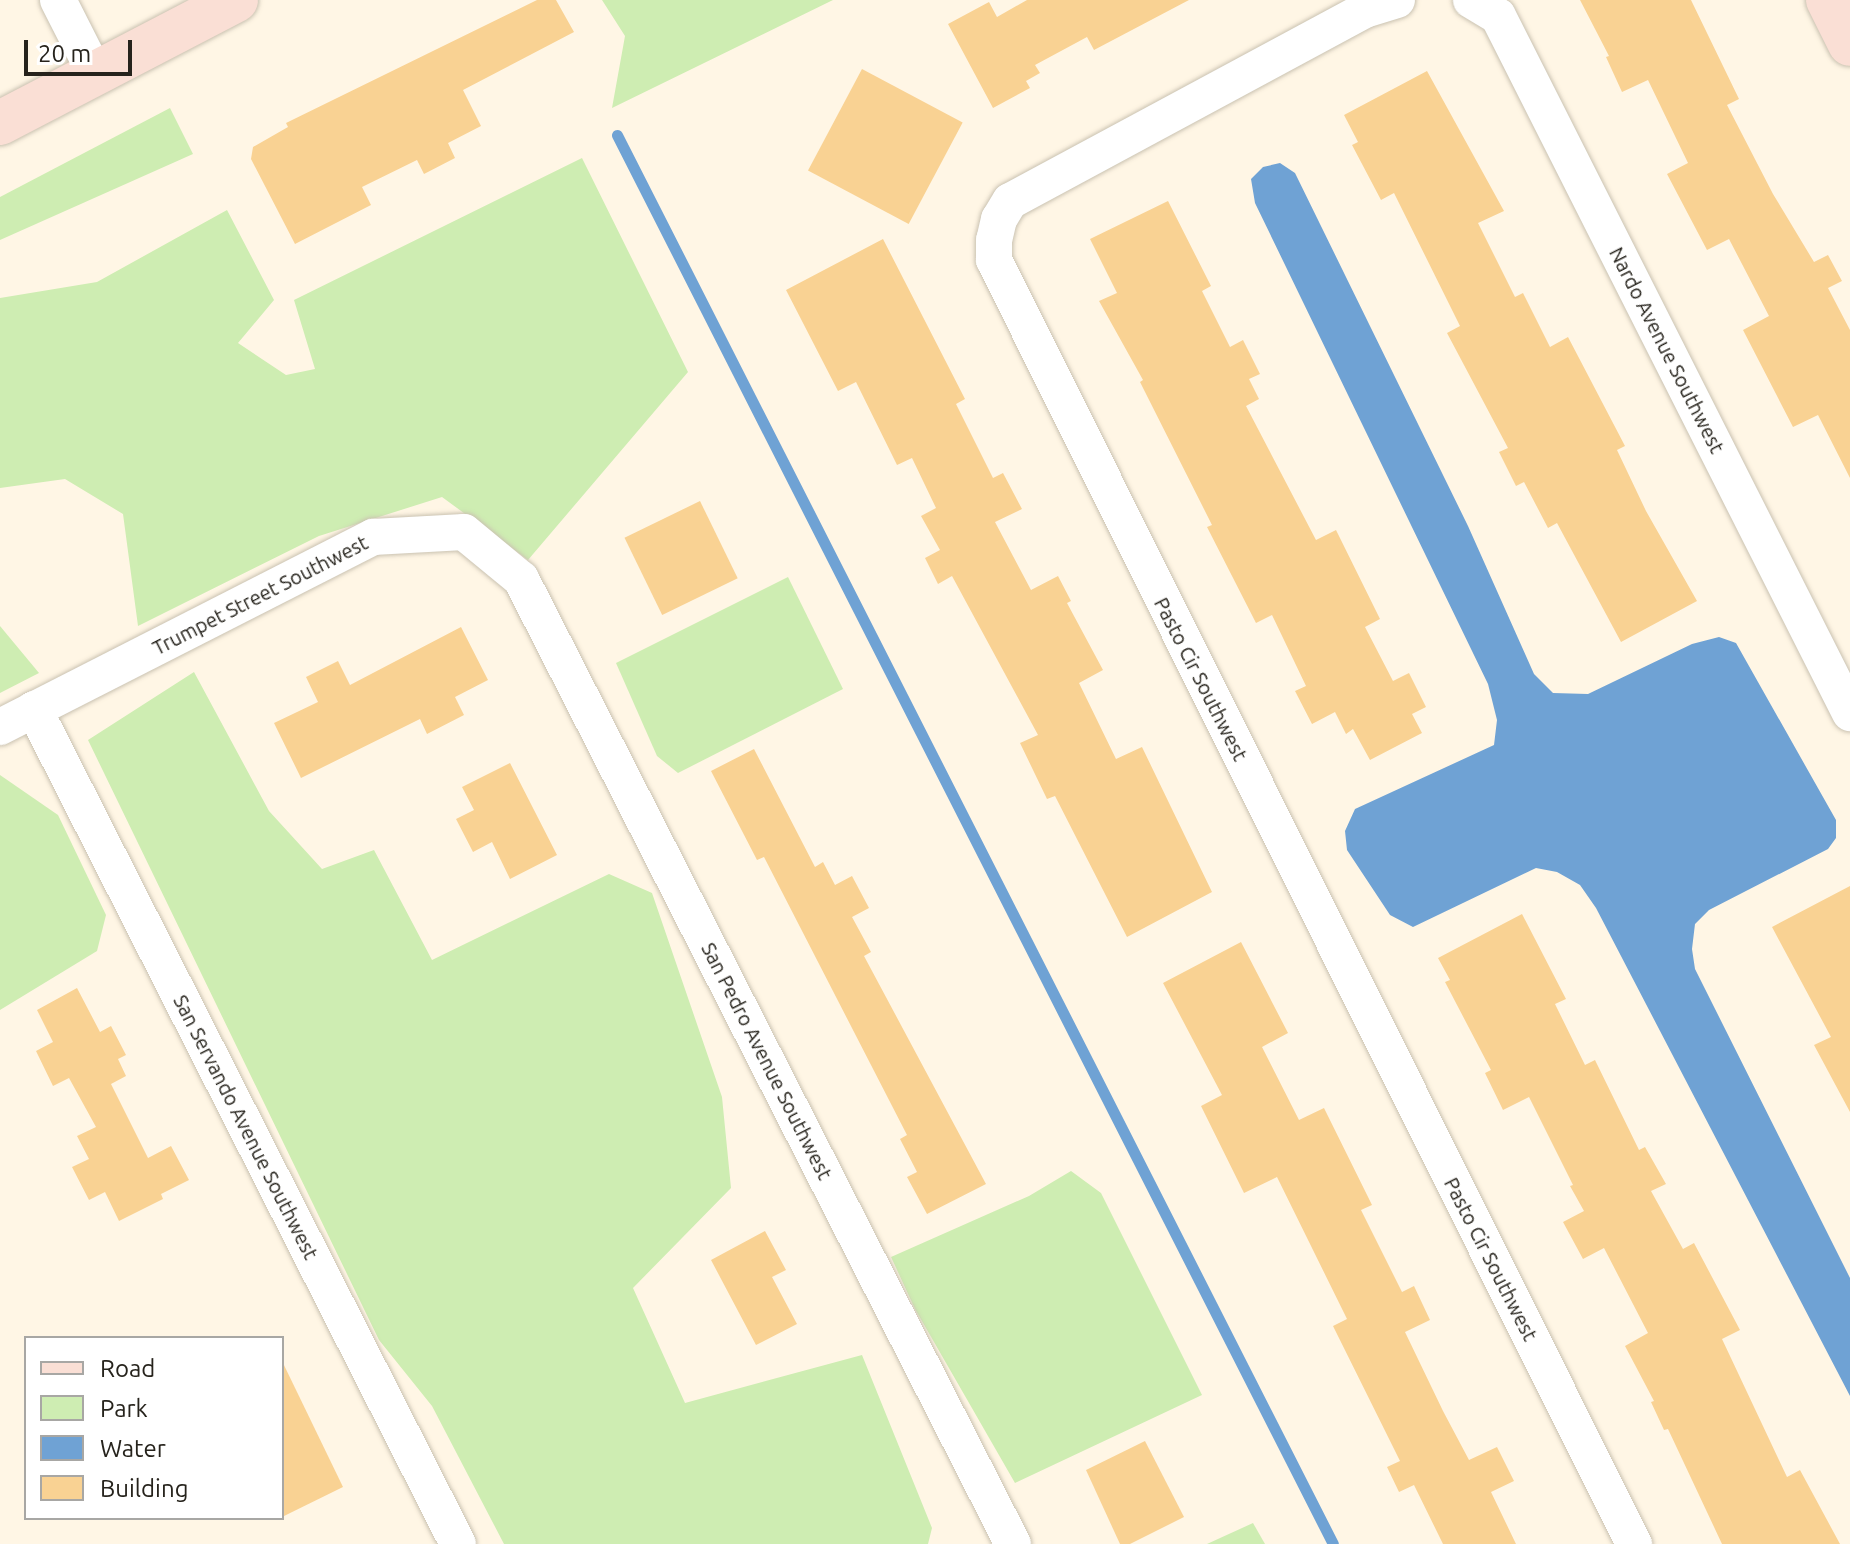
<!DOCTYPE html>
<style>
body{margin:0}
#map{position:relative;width:1850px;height:1544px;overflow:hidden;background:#fff6e5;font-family:Ubuntu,sans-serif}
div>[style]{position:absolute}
.green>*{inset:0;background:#ceedb2}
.water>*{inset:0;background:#6fa2d4}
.stream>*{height:11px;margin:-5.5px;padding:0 5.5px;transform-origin:5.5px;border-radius:5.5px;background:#6fa2d4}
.building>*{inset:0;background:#f9d293;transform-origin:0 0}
.roads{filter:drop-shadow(0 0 2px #cac2b1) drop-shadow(0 0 2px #cac2b1)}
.street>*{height:36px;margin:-18px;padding:0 18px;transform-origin:18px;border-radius:18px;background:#fff}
.secondary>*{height:44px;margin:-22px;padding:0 22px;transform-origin:22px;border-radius:22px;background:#fadfd5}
span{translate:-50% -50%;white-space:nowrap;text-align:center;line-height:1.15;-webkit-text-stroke:8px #fff;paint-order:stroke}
.street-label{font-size:20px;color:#26231c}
.legend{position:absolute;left:24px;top:1336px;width:260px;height:184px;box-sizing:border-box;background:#fff;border:2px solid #a8a7a4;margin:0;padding:10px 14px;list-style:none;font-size:24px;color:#26231c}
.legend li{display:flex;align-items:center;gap:16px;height:40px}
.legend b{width:40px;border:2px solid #a8a7a4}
.scale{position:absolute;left:24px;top:40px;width:108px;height:36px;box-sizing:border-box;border:4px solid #26231c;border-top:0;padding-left:10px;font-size:24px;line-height:28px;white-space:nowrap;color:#26231c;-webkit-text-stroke:6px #fff;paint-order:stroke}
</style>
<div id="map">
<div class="green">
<i style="clip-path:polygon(602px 0,833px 0,612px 108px,625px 36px)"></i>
<i style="clip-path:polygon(170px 108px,193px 154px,0 240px,0 197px)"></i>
<i style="clip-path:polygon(582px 158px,688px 372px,528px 560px,442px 497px,319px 536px,138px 626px,123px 514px,65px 479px,0 488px,0 298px,97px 282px,227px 210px,274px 300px,238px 343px,286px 375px,315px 369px,294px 300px)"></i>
<i style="clip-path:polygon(788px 577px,843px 689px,678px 773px,657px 756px,616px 663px)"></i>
<i style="clip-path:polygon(0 626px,39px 673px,0 693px)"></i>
<i style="clip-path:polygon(194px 672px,269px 811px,322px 869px,374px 850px,432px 960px,609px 874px,652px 893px,722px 1097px,731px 1188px,633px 1288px,685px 1403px,862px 1355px,932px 1528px,928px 1544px,504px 1544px,432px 1406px,379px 1340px,88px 740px)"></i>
<i style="clip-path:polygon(0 775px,58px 815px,106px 915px,97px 951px,0 1010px)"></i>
<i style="clip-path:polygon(1071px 1171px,1101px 1193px,1202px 1395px,1015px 1483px,915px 1309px,891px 1257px,1029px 1196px)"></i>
<i style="clip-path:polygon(1253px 1523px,1265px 1544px,1207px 1544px)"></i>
</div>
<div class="water">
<i style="clip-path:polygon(1280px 163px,1295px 173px,1468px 526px,1534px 674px,1553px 693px,1588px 694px,1692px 644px,1719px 637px,1736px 643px,1836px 820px,1836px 838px,1828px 849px,1709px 910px,1695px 924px,1692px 949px,1695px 969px,1850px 1278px,1850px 1396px,1596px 908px,1580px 885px,1557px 872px,1536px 868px,1413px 927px,1390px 915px,1347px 850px,1345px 831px,1355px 809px,1494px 745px,1497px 720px,1488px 684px,1255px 203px,1251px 179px,1263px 167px)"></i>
</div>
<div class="stream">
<i style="left:617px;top:135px;width:1580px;rotate:63.06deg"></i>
</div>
<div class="building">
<i style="clip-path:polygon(537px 0,556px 0,574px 32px,463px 90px,481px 126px,448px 143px,455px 158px,424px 174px,417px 160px,362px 187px,371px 205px,295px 244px,251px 159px,253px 147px,288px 127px,286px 123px)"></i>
<i style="clip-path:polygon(1027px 0,1189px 0,1094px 50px,1087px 37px,1035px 65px,1040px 73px,1026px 81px,1030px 88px,993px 108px,948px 24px,989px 2px,997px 17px)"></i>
<i style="clip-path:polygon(1580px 0,1691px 0,1739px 99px,1727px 105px,1773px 194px,1814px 262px,1828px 255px,1842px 281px,1828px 288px,1850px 330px,1850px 478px,1818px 415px,1793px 427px,1743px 330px,1769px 316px,1729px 239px,1707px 250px,1667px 174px,1688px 163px,1648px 80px,1622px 92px,1606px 57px,1609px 56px)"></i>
<i style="left:862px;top:69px;width:114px;height:115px;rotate:28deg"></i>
<i style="clip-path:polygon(1427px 71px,1504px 211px,1478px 223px,1515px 297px,1523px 293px,1550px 347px,1568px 337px,1625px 446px,1617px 450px,1646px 511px,1697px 601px,1621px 642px,1557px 523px,1548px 528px,1524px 482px,1516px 486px,1499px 452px,1508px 448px,1447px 333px,1460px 326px,1394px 193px,1381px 200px,1352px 145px,1358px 142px,1344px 115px)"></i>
<i style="clip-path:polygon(1168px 201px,1211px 286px,1202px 291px,1230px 347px,1243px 340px,1260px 374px,1249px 379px,1259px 399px,1246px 406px,1316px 540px,1336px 530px,1380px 619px,1365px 627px,1393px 681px,1409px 673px,1426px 707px,1412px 714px,1422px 733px,1370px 760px,1353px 729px,1346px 734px,1335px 712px,1312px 724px,1295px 691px,1306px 686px,1272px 615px,1256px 623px,1207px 527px,1212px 525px,1140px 382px,1143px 380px,1099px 301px,1117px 293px,1090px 239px)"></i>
<i style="clip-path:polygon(883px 239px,965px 399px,956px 404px,993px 478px,1003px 473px,1022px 509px,995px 522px,1031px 590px,1058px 576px,1071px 601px,1067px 603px,1103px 670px,1079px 683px,1116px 759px,1142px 747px,1212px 892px,1127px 937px,1055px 796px,1047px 799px,1020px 743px,1038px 735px,952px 576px,938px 584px,925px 558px,940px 550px,921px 516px,936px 508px,912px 458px,897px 465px,856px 382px,838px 391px,786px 290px)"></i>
<i style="left:700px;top:501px;width:86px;height:84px;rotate:64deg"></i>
<i style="clip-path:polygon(461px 627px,488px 680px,455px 697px,464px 715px,427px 734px,420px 719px,301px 778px,274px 723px,318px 702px,306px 677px,338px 661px,350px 685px)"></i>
<i style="clip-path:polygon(754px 749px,815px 867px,823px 862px,835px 885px,852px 876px,869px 908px,852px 917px,871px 952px,864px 956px,986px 1184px,927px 1214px,907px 1177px,917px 1172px,900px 1139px,907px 1135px,764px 857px,757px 860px,711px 771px)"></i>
<i style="clip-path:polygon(510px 763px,557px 855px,510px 879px,492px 842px,473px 852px,456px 819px,474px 810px,462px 787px)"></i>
<i style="clip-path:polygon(1850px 886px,1850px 1112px,1814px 1045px,1831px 1037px,1772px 927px)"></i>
<i style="clip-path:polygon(1522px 914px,1566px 999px,1555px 1004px,1585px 1065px,1595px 1060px,1639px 1150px,1645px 1147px,1666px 1184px,1651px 1191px,1683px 1249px,1694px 1243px,1740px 1330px,1722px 1339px,1787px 1477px,1800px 1470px,1840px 1544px,1722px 1544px,1668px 1429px,1664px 1430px,1651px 1402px,1654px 1401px,1625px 1346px,1648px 1333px,1604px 1248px,1583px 1259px,1563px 1222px,1584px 1211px,1570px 1186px,1573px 1185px,1529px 1097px,1503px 1110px,1485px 1073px,1491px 1070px,1445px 982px,1450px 980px,1438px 958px)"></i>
<i style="clip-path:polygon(1241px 942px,1288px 1033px,1262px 1047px,1299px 1120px,1324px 1108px,1372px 1205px,1361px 1210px,1402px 1292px,1414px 1286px,1430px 1320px,1405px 1332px,1443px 1411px,1469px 1460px,1497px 1447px,1514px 1481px,1491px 1492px,1516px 1544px,1443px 1544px,1414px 1485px,1399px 1492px,1387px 1467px,1400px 1461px,1333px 1326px,1347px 1319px,1277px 1177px,1244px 1193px,1201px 1106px,1222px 1095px,1163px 983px)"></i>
<i style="clip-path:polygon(77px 988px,100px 1032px,111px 1026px,126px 1055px,118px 1059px,126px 1076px,111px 1084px,148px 1158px,171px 1146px,189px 1180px,161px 1194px,163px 1199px,119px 1221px,105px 1192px,89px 1200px,72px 1167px,89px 1159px,77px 1136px,96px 1127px,69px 1078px,53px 1086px,36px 1051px,53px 1042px,37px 1010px)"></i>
<i style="clip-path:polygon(765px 1231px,786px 1270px,772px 1277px,797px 1324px,756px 1345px,711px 1260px)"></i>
<i style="clip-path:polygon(282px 1361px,343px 1487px,282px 1517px)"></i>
<i style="clip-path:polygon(1145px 1441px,1184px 1517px,1130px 1544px,1120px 1544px,1086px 1470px)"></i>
</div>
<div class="roads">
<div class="street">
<i style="left:58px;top:0;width:82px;rotate:63.1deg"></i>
<i style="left:1397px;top:0;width:34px;rotate:163deg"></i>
<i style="left:1365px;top:10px;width:403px;rotate:151.7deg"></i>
<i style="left:1010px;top:201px;width:21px;rotate:121deg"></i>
<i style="left:999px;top:219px;width:22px;rotate:103deg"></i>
<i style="left:994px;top:240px;width:20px;rotate:90deg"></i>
<i style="left:994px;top:260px;width:1435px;rotate:63.51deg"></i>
<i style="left:1471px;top:0;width:31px;rotate:31deg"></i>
<i style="left:1498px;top:16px;width:781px;rotate:63.21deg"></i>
<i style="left:34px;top:709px;width:936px;rotate:63.08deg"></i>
<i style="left:0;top:727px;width:419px;rotate:-27deg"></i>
<i style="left:373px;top:537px;width:91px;rotate:-3.1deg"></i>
<i style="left:464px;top:532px;width:74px;rotate:39.5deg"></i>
<i style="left:521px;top:579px;width:1083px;rotate:62.99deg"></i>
</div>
<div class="secondary">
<i style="left:1828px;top:0;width:49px;rotate:63.4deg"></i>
<i style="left:0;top:123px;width:266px;rotate:-27.5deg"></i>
</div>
</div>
<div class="street-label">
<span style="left:1667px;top:350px;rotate:63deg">Nardo Avenue Southwest</span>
<span style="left:260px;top:595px;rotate:-27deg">Trumpet Street Southwest</span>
<span style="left:1201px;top:679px;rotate:63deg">Pasto Cir Southwest</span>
<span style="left:767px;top:1061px;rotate:63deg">San Pedro Avenue Southwest</span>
<span style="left:246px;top:1127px;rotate:63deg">San Servando Avenue Southwest</span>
<span style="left:1491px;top:1259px;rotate:63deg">Pasto Cir Southwest</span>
</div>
<ul class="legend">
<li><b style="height:10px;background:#fadfd5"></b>Road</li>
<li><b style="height:22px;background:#ceedb2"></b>Park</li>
<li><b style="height:22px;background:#6fa2d4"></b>Water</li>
<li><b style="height:22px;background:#f9d293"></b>Building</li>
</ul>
<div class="scale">20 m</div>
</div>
